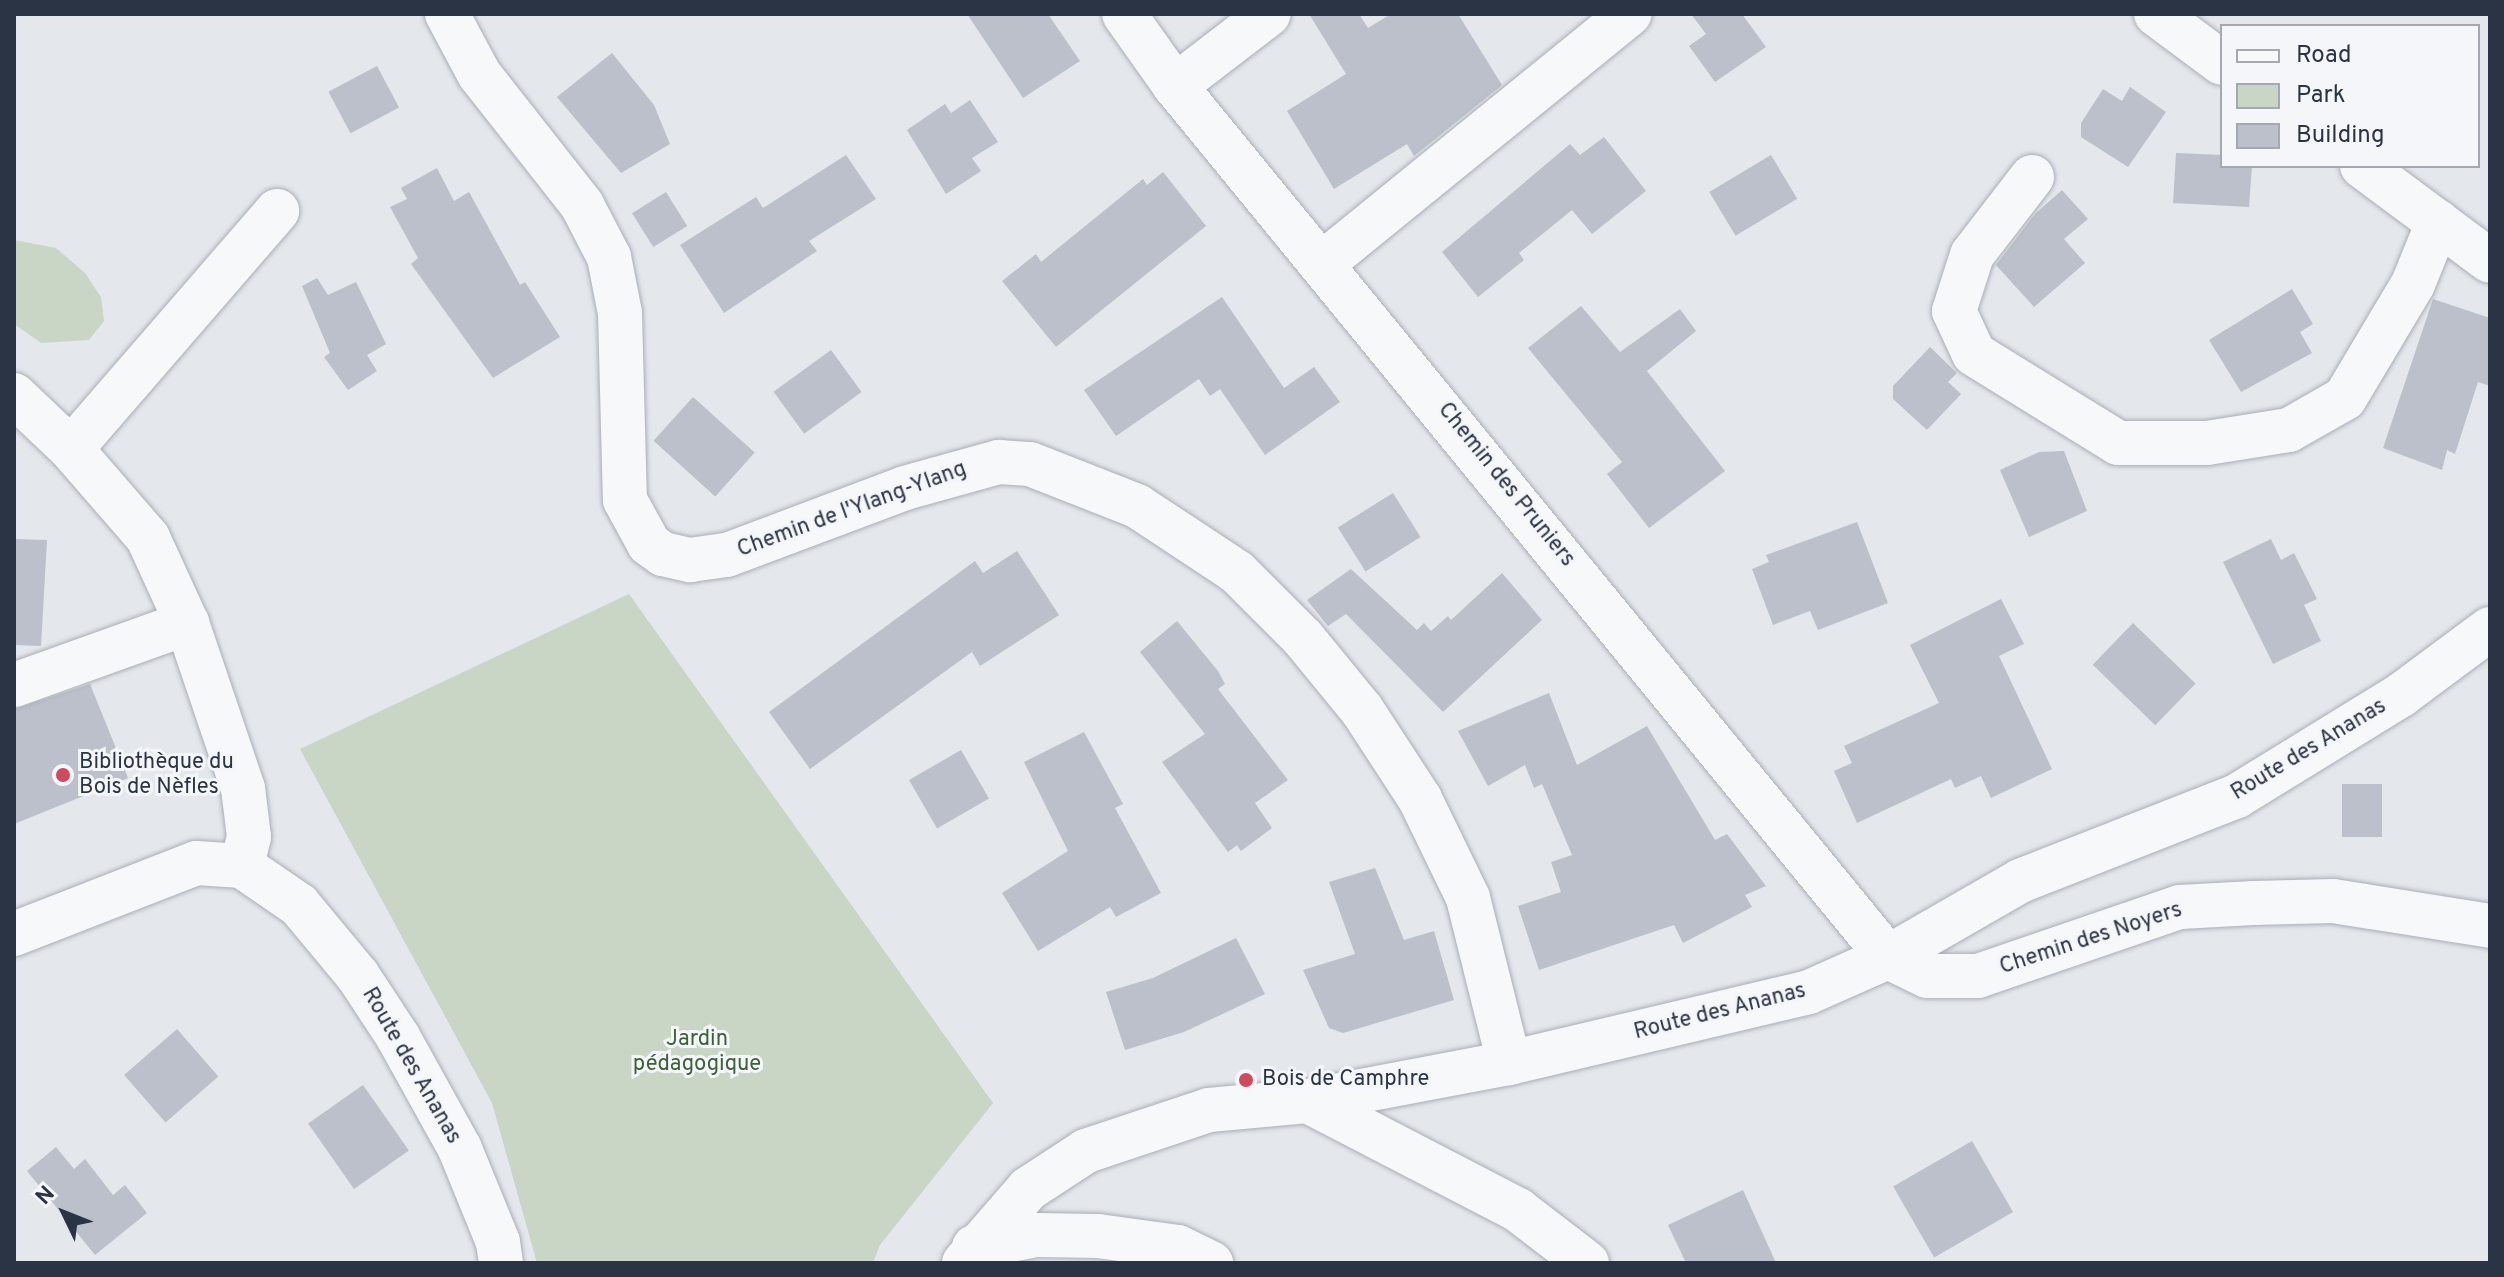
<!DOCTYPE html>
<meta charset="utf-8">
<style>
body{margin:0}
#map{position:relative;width:2504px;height:1277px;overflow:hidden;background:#e4e7ec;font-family:Overpass,sans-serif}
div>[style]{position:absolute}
.green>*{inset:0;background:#c9d6c5}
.building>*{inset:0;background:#bbc0ca;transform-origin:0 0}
.roads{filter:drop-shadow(0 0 2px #a9aeb7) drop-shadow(0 0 2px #a9aeb7)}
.minor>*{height:44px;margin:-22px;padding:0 22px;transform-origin:22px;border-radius:22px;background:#f7f8fa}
.dots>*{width:22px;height:22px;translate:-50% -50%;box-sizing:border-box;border:4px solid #f4f6f9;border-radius:50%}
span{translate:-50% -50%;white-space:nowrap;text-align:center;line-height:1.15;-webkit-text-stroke:6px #f4f6f9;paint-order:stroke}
.street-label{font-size:22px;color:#2b3445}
.poi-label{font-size:22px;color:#2b3445}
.left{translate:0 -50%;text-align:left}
.park-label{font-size:22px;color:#3f6138}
.frame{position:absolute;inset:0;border:16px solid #2b3445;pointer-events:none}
.legend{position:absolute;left:2220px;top:24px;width:260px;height:144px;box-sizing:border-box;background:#f4f6f9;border:2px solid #a4a8b1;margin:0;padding:10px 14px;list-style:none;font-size:24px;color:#2b3445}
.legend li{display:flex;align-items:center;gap:16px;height:40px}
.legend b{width:40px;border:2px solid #a4a8b1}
.north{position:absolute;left:24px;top:1173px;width:80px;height:80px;-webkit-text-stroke:6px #f4f6f9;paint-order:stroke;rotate:313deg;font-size:22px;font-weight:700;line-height:32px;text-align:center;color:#2b3445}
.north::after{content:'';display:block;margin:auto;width:28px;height:36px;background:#2b3445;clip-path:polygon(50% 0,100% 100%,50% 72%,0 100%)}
</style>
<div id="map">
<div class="green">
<i style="clip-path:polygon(14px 240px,56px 248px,85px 273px,101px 297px,104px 321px,89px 340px,41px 343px,14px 324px)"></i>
<i style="clip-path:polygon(629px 594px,993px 1103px,880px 1245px,873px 1263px,537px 1263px,492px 1103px,300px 749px)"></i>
</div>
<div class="building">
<i style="clip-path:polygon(967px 14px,1048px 14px,1080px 61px,1023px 98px)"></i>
<i style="clip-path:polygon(1309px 14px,1359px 14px,1368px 28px,1391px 14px,1458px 14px,1502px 85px,1414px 156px,1407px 144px,1334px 189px,1287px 111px,1346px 74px)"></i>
<i style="clip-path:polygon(1691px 14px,1742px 14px,1766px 47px,1715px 82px,1689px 46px,1706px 34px)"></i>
<i style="clip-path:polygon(612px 53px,654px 105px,670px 144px,621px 173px,557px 97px)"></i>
<i style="left:377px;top:66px;width:47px;height:55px;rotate:62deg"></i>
<i style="clip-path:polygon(2130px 87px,2166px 112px,2128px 167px,2081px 137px,2081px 123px,2103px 89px,2122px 101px)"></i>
<i style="clip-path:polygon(970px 100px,998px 142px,972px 158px,981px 171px,946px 194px,907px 130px,945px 104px,951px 113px)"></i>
<i style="clip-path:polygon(1604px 137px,1646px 191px,1592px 234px,1572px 210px,1519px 253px,1524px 260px,1478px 297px,1442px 252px,1570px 144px,1580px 155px)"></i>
<i style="clip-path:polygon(2176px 153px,2222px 155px,2222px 166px,2252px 166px,2249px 207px,2173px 203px)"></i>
<i style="clip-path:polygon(846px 155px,876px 199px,809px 241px,817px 251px,724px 313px,680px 245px,756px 197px,763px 208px)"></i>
<i style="left:1771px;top:155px;width:51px;height:72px;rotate:59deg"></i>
<i style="clip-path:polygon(437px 168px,454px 201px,469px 192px,520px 285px,525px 282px,560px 337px,493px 378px,411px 264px,418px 258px,390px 207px,407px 199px,401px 188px)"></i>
<i style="clip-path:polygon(1163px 172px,1206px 226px,1056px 347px,1002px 281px,1036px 254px,1041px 262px,1143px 179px,1147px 185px)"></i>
<i style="clip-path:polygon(2062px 190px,2088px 219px,2064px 239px,2085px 263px,2034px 307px,1996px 265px,2035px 214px)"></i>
<i style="left:666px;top:192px;width:40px;height:40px;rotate:58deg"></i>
<i style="clip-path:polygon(317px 278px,328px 295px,356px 282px,386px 344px,367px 355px,377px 371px,348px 390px,324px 357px,330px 353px,302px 286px)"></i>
<i style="clip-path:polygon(2292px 289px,2313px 324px,2300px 332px,2312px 353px,2241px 392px,2209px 340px)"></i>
<i style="clip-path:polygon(1222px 297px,1284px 388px,1314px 367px,1340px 402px,1265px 455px,1220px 389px,1210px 396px,1199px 379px,1116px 436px,1084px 390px)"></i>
<i style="clip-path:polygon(2433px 299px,2490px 318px,2490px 386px,2478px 382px,2455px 454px,2447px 450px,2442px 470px,2383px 448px)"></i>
<i style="clip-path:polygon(1581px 306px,1620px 352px,1680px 309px,1696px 331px,1647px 371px,1725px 471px,1649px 528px,1607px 474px,1622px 462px,1528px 348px)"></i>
<i style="clip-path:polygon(1930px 347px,1957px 373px,1948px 382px,1961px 394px,1927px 430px,1893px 399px,1893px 386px)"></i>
<i style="left:831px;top:350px;width:52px;height:71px;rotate:54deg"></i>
<i style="left:693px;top:397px;width:83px;height:59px;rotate:42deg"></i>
<i style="clip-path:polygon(2064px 451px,2087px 511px,2029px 537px,2000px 470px,2039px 452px)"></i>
<i style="left:1393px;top:493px;width:52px;height:65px;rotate:58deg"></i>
<i style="clip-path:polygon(1857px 522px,1888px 603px,1818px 630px,1810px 611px,1773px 625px,1752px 569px,1769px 562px,1766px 555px)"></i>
<i style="clip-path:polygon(14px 539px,47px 540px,41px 646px,14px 645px)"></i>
<i style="clip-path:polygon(2271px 539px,2281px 560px,2294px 553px,2317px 599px,2304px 605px,2321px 641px,2273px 664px,2223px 562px)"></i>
<i style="clip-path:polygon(1017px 551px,1059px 615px,980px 666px,972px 652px,810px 769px,769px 712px,975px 561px,983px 573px)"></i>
<i style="clip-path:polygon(1351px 569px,1417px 630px,1424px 623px,1431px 631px,1448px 616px,1451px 620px,1502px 573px,1542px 620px,1443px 712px,1346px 614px,1328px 626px,1307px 600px)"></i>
<i style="clip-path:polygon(2001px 599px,2024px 644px,1999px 656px,2052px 769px,1991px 798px,1981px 776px,1955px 788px,1951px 779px,1857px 823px,1834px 771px,1852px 763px,1844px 746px,1939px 703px,1910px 645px)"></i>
<i style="clip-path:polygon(1177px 621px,1218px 671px,1225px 684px,1218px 689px,1288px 780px,1255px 803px,1272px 828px,1241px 851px,1237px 845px,1228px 852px,1162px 762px,1205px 734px,1140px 652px)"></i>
<i style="left:2133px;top:623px;width:87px;height:58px;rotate:44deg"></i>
<i style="clip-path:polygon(90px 684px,128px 778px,14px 824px,14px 709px)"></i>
<i style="clip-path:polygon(1549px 693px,1577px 765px,1647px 726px,1715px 840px,1727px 834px,1766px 886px,1745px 895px,1752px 907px,1683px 943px,1674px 925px,1539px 970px,1518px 906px,1561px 892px,1551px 862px,1572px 855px,1542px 784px,1534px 788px,1525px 765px,1488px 786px,1458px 731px)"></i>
<i style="clip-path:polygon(1084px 732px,1123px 804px,1115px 808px,1161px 893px,1116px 917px,1110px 907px,1038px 951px,1002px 893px,1068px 851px,1024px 762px)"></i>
<i style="left:961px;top:750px;width:56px;height:60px;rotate:60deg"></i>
<i style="left:2342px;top:784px;width:40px;height:53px"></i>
<i style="clip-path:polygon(1375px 868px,1404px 940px,1434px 931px,1454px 1000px,1343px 1033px,1329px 1028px,1303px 970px,1355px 954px,1329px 882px)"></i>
<i style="clip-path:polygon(1236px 938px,1265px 994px,1184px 1032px,1125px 1050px,1106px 992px,1153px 978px)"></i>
<i style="left:177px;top:1029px;width:63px;height:70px;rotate:49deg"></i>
<i style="left:363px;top:1085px;width:80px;height:67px;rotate:55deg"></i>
<i style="left:1972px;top:1141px;width:82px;height:91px;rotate:60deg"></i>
<i style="clip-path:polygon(56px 1147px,74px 1169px,85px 1159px,113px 1195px,125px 1185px,147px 1213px,95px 1255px,27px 1171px)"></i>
<i style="clip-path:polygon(1743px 1190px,1776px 1263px,1686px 1263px,1668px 1225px)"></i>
</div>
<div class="roads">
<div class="minor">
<i style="left:447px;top:14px;width:68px;rotate:61.9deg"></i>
<i style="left:479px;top:74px;width:167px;rotate:51.8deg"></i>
<i style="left:582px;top:205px;width:59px;rotate:62.6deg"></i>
<i style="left:609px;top:257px;width:57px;rotate:78.9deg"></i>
<i style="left:620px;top:313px;width:187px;rotate:88.5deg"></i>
<i style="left:625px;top:500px;width:50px;rotate:61.4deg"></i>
<i style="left:649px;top:544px;width:17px;rotate:36deg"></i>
<i style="left:663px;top:554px;width:28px;rotate:13deg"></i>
<i style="left:690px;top:560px;width:37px;rotate:-8deg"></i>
<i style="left:727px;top:555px;width:190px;rotate:-20.6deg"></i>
<i style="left:905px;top:488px;width:98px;rotate:-15.5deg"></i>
<i style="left:999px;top:462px;width:31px;rotate:4deg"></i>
<i style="left:1030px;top:464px;width:115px;rotate:21.4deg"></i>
<i style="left:1137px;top:506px;width:120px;rotate:33.4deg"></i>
<i style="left:1237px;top:572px;width:93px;rotate:45deg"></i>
<i style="left:1303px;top:638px;width:93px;rotate:50.7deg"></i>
<i style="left:1362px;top:710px;width:106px;rotate:56.9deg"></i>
<i style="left:1420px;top:799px;width:110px;rotate:64.1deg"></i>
<i style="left:1468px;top:898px;width:170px;rotate:76deg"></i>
<i style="left:1124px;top:14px;width:88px;rotate:54.7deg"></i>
<i style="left:1175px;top:86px;width:1126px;rotate:50.7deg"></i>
<i style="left:1888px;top:957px;width:43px;rotate:26deg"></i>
<i style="left:1927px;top:976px;width:51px"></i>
<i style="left:1978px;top:976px;width:213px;rotate:-18.9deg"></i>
<i style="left:2180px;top:907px;width:74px;rotate:-3.1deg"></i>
<i style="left:2254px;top:903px;width:79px;rotate:-1.5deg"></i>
<i style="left:2333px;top:901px;width:159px;rotate:9deg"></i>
<i style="left:2156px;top:14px;width:82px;rotate:36.6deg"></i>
<i style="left:1175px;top:86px;width:118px;rotate:-37.5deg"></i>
<i style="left:2362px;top:166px;width:159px;rotate:36.6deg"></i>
<i style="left:2032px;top:177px;width:98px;rotate:127.6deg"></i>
<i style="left:1972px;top:255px;width:59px;rotate:107.8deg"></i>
<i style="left:1954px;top:311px;width:47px;rotate:65.1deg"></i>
<i style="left:1974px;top:354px;width:169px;rotate:31.7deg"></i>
<i style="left:2118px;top:443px;width:89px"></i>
<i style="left:2207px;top:443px;width:83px;rotate:-9deg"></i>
<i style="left:2289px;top:430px;width:64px;rotate:-29.7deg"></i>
<i style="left:2345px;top:398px;width:133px;rotate:-59.2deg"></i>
<i style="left:2413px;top:284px;width:67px;rotate:-68deg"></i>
<i style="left:1323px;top:263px;width:395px;rotate:-39.1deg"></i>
<i style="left:14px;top:395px;width:79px;rotate:43.5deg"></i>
<i style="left:71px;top:449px;width:118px;rotate:49.1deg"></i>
<i style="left:148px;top:538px;width:94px;rotate:65.4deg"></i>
<i style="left:187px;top:623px;width:174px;rotate:71.3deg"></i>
<i style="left:243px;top:788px;width:49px;rotate:83deg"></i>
<i style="left:249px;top:837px;width:30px;rotate:104deg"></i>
<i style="left:71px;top:449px;width:315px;rotate:-49.1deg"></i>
<i style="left:14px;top:685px;width:184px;rotate:-19.7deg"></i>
<i style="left:14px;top:934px;width:195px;rotate:-21.3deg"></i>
<i style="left:196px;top:863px;width:46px;rotate:3.7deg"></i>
<i style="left:242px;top:866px;width:69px;rotate:34.4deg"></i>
<i style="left:299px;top:905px;width:92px;rotate:50.3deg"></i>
<i style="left:358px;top:976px;width:73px;rotate:56.7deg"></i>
<i style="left:398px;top:1037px;width:128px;rotate:61deg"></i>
<i style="left:460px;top:1149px;width:100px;rotate:67.8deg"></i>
<i style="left:498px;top:1242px;width:21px;rotate:82deg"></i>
<i style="left:1308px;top:1101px;width:237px;rotate:27.4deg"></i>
<i style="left:1518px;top:1210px;width:87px;rotate:37.5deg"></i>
<i style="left:974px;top:1247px;width:64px;rotate:-10.8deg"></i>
<i style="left:1037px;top:1235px;width:61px;rotate:0.9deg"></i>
<i style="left:1098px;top:1236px;width:81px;rotate:7.8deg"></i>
<i style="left:1178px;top:1247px;width:37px;rotate:26deg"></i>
<i style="left:964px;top:1263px;width:98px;rotate:-49.1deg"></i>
<i style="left:1028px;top:1189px;width:69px;rotate:-33.2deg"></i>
<i style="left:1086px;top:1151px;width:130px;rotate:-18.4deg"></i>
<i style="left:1209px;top:1110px;width:99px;rotate:-5.2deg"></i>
<i style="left:1308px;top:1101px;width:205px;rotate:-10.7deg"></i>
<i style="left:1509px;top:1063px;width:308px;rotate:-13.3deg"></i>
<i style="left:1809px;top:992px;width:86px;rotate:-23.9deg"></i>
<i style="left:1888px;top:957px;width:152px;rotate:-29.9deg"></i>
<i style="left:2020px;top:881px;width:233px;rotate:-21.4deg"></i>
<i style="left:2237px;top:796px;width:193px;rotate:-31.6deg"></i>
<i style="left:2401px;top:695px;width:111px;rotate:-36.6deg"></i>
</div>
</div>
<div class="dots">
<i style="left:63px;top:775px;background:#d1495b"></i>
<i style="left:1246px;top:1080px;background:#d1495b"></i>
</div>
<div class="street-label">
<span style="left:1506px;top:485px;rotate:51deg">Chemin des Pruniers</span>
<span style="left:852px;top:510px;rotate:-20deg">Chemin de l'Ylang-Ylang</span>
<span style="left:2309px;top:750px;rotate:-31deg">Route des Ananas</span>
<span style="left:2091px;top:939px;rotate:-18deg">Chemin des Noyers</span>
<span style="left:1720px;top:1012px;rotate:-14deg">Route des Ananas</span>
<span style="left:411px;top:1066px;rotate:60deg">Route des Ananas</span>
</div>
<div class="poi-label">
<span class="left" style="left:79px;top:775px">Bibliothèque du<br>Bois de Nèfles</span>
<span class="left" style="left:1262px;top:1080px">Bois de Camphre</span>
</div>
<div class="park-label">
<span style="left:697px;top:1052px">Jardin<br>pédagogique</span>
</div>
<div class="frame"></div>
<ul class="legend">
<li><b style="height:10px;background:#f7f8fa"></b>Road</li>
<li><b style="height:22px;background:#c9d6c5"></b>Park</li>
<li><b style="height:22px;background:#bbc0ca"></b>Building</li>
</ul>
<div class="north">N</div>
</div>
